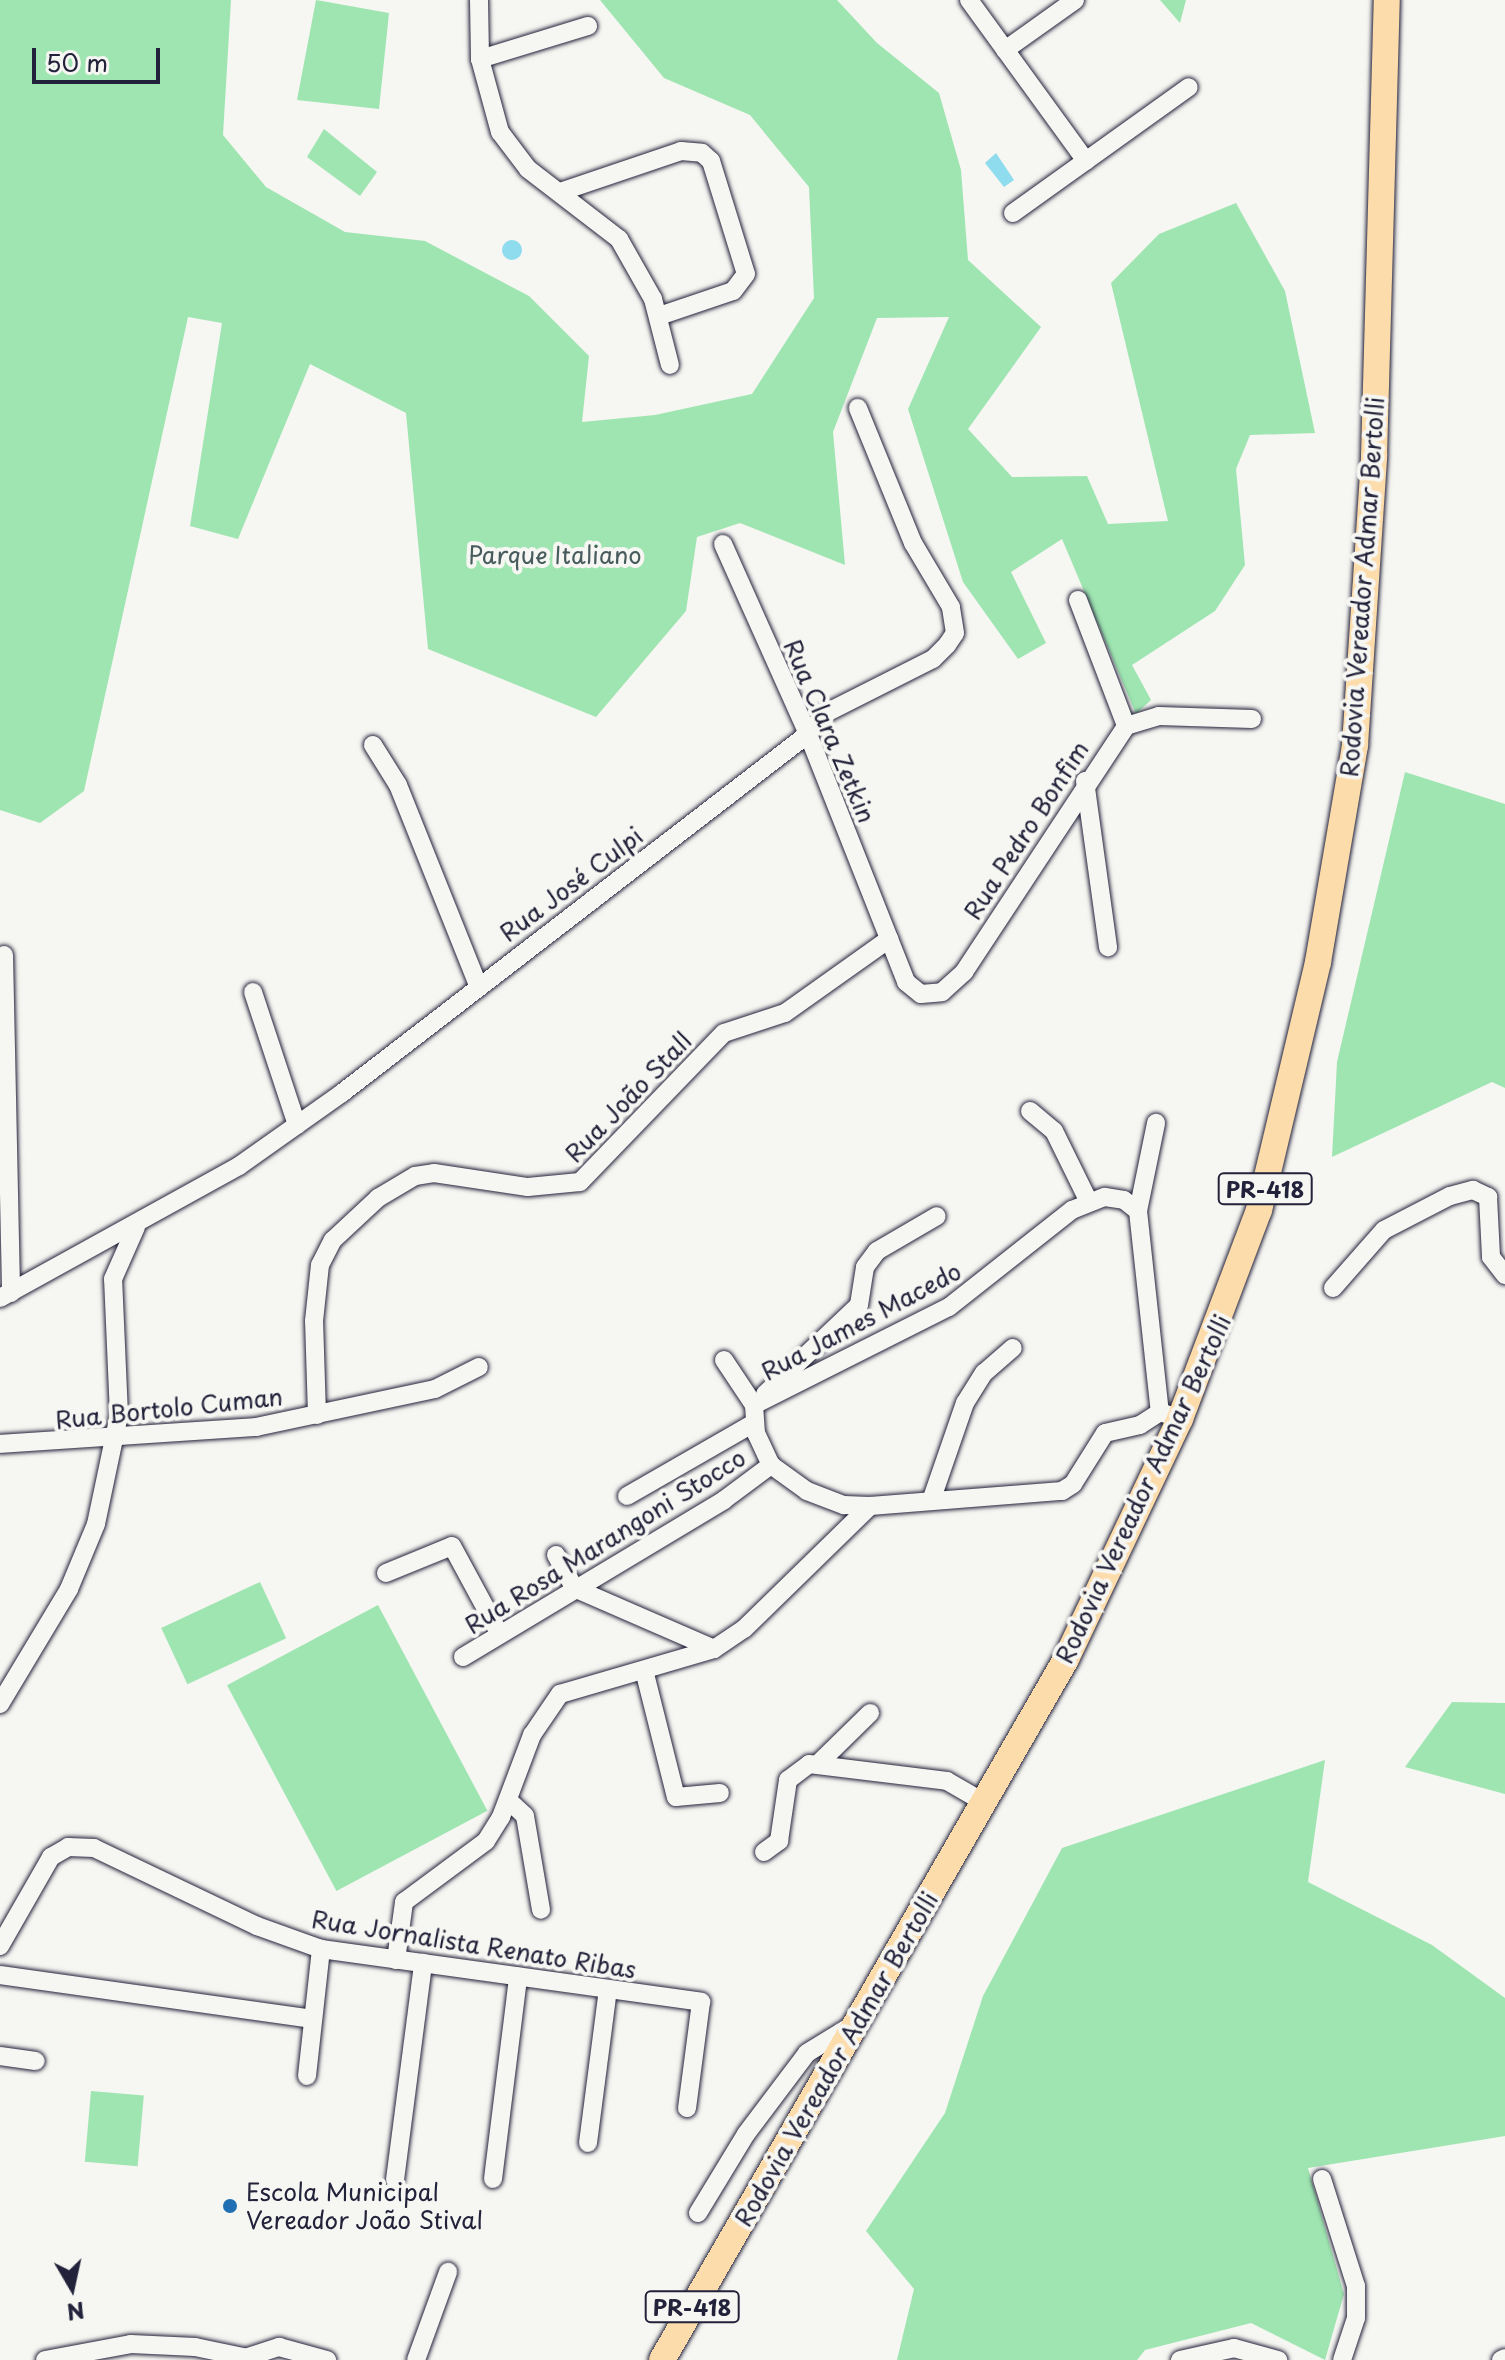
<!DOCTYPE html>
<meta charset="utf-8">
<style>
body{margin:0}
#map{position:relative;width:1505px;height:2360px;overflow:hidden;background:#f6f6f2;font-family:"Playpen Sans",sans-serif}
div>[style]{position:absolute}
.green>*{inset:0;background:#9fe5b1;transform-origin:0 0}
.water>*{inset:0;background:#8edced}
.round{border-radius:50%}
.roads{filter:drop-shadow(0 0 2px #22223b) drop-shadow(0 0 2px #22223b)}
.minor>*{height:18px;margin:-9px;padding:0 9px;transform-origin:9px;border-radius:9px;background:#f6f6f2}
.highway>*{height:26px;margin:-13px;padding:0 13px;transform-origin:13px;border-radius:13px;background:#fddcac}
.dots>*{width:22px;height:22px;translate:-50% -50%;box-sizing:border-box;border:4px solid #f6f6f2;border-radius:50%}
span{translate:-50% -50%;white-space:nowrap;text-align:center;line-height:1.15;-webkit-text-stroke:8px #f6f6f2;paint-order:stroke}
.shield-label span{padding:2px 6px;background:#f6f6f2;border:2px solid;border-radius:6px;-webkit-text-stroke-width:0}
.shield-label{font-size:22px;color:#22223b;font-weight:700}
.park-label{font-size:24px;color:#485c5e}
.street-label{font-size:24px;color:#22223b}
.poi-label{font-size:24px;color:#22223b}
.left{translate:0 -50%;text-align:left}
.north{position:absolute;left:32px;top:2248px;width:80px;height:80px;-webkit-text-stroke:6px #f6f6f2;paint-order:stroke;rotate:171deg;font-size:22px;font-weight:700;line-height:32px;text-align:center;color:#22223b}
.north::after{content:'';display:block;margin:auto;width:28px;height:36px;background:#22223b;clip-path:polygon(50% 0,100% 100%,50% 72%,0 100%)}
.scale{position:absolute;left:32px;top:48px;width:128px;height:36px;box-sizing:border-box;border:4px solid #22223b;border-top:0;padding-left:10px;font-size:24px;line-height:28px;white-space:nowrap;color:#22223b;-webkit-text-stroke:6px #f6f6f2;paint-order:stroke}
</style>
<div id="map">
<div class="green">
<i style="clip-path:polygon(0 0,231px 0,223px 135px,266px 187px,345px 232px,425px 241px,529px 296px,589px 356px,582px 422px,655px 415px,752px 394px,814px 298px,809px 187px,750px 115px,664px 78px,600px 0,837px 0,877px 43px,939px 93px,961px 170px,968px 260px,1041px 327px,968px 429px,1012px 477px,1087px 476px,1108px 524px,1168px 521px,1111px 283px,1159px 234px,1236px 203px,1285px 291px,1315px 433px,1250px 435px,1236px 469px,1245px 565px,1215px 611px,1132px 665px,1151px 700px,1136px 714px,1062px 539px,1011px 572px,1046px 643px,1018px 659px,963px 582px,908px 409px,949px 317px,877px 318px,833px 432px,845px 565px,740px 523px,697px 537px,686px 611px,596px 717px,428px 649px,406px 413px,310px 364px,238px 539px,190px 526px,222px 323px,188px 317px,84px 791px,40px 823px,0 810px)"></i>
<i style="clip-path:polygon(316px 0,389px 13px,379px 109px,297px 100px)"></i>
<i style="clip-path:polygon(1160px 0,1186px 0,1180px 23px)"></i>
<i style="clip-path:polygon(324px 129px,377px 172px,360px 196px,307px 157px)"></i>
<i style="clip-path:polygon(1405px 772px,1505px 804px,1505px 1088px,1492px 1082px,1332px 1157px,1337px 1062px)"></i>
<i style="left:260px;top:1582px;width:62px;height:109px;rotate:65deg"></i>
<i style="left:378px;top:1605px;width:233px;height:171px;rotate:62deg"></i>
<i style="clip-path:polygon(1452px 1702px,1505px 1703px,1505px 1794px,1405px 1767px)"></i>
<i style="clip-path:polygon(1325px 1760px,1308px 1882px,1432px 1945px,1505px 1998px,1505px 2136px,1308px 2168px,1344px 2294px,1325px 2360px,1251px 2323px,1145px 2350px,1137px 2360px,897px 2360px,914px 2289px,866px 2231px,945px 2113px,983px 1996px,1062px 1848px)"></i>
<i style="left:91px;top:2091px;width:53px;height:71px;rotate:5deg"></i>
</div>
<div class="water">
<i style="clip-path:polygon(996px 153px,1014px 180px,1004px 187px,985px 163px)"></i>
<i class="round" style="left:502px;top:240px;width:20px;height:20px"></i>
</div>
<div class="roads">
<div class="minor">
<i style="left:479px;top:0;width:59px;rotate:89deg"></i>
<i style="left:480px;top:59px;width:76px;rotate:74.7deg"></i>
<i style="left:500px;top:132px;width:46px;rotate:52.9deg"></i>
<i style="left:528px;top:169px;width:115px;rotate:37.6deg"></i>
<i style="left:619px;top:239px;width:69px;rotate:60.5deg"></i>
<i style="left:653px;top:299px;width:68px;rotate:75.6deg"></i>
<i style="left:969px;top:0;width:199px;rotate:54deg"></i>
<i style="left:1005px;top:50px;width:86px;rotate:-35.5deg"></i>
<i style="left:480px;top:59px;width:113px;rotate:-17deg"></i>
<i style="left:560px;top:192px;width:128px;rotate:-18.7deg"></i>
<i style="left:681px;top:151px;width:21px;rotate:5deg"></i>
<i style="left:702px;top:153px;width:12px;rotate:42deg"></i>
<i style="left:711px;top:161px;width:118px;rotate:72.8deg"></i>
<i style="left:746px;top:274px;width:21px;rotate:127deg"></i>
<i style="left:733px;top:291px;width:78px;rotate:161.3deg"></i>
<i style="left:1013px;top:213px;width:216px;rotate:-35.6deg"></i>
<i style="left:723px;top:544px;width:208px;rotate:65.9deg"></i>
<i style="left:808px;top:734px;width:267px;rotate:68.4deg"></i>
<i style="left:906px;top:982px;width:19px;rotate:39deg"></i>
<i style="left:921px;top:994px;width:21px;rotate:-5deg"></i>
<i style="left:942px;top:992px;width:30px;rotate:-42deg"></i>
<i style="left:964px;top:972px;width:295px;rotate:-56.6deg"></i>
<i style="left:1126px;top:726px;width:34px;rotate:-17deg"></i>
<i style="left:1159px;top:716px;width:93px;rotate:1.8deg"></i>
<i style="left:1078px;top:600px;width:135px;rotate:69.1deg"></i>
<i style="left:373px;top:745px;width:47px;rotate:58deg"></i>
<i style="left:398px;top:785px;width:215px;rotate:68.2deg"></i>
<i style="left:1085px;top:781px;width:168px;rotate:82.1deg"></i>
<i style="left:4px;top:955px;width:338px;rotate:88.8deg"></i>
<i style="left:253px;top:992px;width:140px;rotate:71.7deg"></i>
<i style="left:1030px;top:1111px;width:31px;rotate:40deg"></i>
<i style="left:1054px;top:1131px;width:77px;rotate:63.8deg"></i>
<i style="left:1138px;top:1211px;width:90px;rotate:-78.4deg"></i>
<i style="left:1333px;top:1288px;width:77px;rotate:-48.7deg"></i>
<i style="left:1384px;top:1230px;width:74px;rotate:-27.3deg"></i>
<i style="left:1450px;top:1196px;width:24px;rotate:-15deg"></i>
<i style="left:1473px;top:1190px;width:17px;rotate:25deg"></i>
<i style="left:1488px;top:1197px;width:60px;rotate:87.1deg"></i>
<i style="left:1491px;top:1257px;width:23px;rotate:52deg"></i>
<i style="left:0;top:1298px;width:273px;rotate:-28.9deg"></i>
<i style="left:239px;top:1166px;width:126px;rotate:-35.3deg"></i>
<i style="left:342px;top:1093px;width:588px;rotate:-37.61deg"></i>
<i style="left:808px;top:734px;width:26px;rotate:-51deg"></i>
<i style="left:824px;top:714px;width:122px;rotate:-26.8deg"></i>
<i style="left:933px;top:659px;width:20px;rotate:-45deg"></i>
<i style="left:947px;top:645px;width:14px;rotate:-56deg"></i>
<i style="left:955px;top:633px;width:26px;rotate:-99deg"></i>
<i style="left:951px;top:607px;width:74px;rotate:-120.7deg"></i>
<i style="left:913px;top:543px;width:146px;rotate:-112.2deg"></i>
<i style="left:724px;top:1360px;width:54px;rotate:56.3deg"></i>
<i style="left:754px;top:1405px;width:28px;rotate:86deg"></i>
<i style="left:756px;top:1433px;width:35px;rotate:65deg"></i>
<i style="left:771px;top:1465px;width:44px;rotate:35.8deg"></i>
<i style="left:807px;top:1491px;width:40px;rotate:21deg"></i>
<i style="left:844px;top:1505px;width:26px;rotate:2deg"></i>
<i style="left:765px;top:1394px;width:129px;rotate:-43.4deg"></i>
<i style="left:859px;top:1305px;width:38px;rotate:-81deg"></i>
<i style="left:865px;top:1267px;width:20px;rotate:-53deg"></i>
<i style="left:877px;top:1251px;width:69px;rotate:-30.3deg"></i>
<i style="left:754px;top:1405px;width:218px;rotate:-26.7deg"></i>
<i style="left:949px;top:1307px;width:157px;rotate:-38.3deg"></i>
<i style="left:1072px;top:1210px;width:35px;rotate:-22deg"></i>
<i style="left:1105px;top:1197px;width:19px;rotate:9deg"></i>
<i style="left:1124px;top:1200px;width:18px;rotate:38deg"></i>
<i style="left:1138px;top:1211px;width:202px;rotate:83.8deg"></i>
<i style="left:317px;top:1415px;width:94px;rotate:-91.8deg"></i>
<i style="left:314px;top:1321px;width:56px;rotate:-83.9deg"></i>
<i style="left:320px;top:1265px;width:28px;rotate:-63deg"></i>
<i style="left:333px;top:1240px;width:62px;rotate:-43deg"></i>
<i style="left:378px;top:1198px;width:43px;rotate:-30.7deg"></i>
<i style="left:415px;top:1176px;width:19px;rotate:-9deg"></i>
<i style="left:434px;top:1173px;width:95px;rotate:8.5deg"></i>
<i style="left:528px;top:1187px;width:52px;rotate:-5.5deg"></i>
<i style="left:580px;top:1182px;width:207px;rotate:-46deg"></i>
<i style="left:724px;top:1033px;width:64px;rotate:-18.2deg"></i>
<i style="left:785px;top:1013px;width:128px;rotate:-35.4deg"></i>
<i style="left:0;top:1444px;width:257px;rotate:-3.8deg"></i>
<i style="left:256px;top:1427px;width:183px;rotate:-12deg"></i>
<i style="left:435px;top:1389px;width:49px;rotate:-26.6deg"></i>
<i style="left:627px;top:1496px;width:146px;rotate:-29.9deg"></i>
<i style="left:931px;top:1501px;width:104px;rotate:-70.9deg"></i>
<i style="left:965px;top:1403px;width:36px;rotate:-58deg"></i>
<i style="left:984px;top:1373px;width:38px;rotate:-41deg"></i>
<i style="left:556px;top:1555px;width:38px;rotate:61deg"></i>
<i style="left:574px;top:1588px;width:153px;rotate:23.5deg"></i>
<i style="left:386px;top:1573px;width:71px;rotate:-22.2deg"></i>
<i style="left:452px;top:1546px;width:99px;rotate:61.6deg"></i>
<i style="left:463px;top:1657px;width:305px;rotate:-31deg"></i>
<i style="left:724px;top:1500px;width:59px;rotate:-36.7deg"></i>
<i style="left:644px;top:1670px;width:131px;rotate:75.9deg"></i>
<i style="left:676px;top:1797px;width:44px;rotate:-5.2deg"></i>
<i style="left:0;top:1704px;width:134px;rotate:-59deg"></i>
<i style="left:69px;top:1589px;width:70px;rotate:-67.4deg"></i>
<i style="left:96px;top:1524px;width:111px;rotate:-78.1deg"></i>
<i style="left:119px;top:1415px;width:136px;rotate:-92.5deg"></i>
<i style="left:113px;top:1279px;width:57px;rotate:-66.1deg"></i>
<i style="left:818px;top:1764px;width:73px;rotate:-44.4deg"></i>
<i style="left:508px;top:1800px;width:23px;rotate:43deg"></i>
<i style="left:525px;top:1816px;width:95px;rotate:80.3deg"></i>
<i style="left:764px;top:1852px;width:19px;rotate:-36deg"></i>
<i style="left:779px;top:1841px;width:62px;rotate:-81.6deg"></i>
<i style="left:788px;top:1780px;width:26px;rotate:-37deg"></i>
<i style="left:809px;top:1764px;width:139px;rotate:7deg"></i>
<i style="left:947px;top:1781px;width:44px;rotate:30.1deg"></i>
<i style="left:0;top:1946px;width:103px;rotate:-60.2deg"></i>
<i style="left:51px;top:1857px;width:20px;rotate:-30deg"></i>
<i style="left:68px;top:1847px;width:26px;rotate:2deg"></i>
<i style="left:94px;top:1848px;width:181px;rotate:25.6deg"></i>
<i style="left:257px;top:1926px;width:68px;rotate:19.8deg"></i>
<i style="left:321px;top:1949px;width:384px;rotate:7.9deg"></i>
<i style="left:701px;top:2002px;width:107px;rotate:97.5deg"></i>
<i style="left:396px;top:1960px;width:59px;rotate:-82.1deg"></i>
<i style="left:404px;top:1902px;width:102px;rotate:-36.6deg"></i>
<i style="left:486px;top:1841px;width:28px;rotate:-58deg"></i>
<i style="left:501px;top:1817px;width:88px;rotate:-69.3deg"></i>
<i style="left:532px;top:1735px;width:50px;rotate:-55.7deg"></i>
<i style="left:560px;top:1694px;width:160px;rotate:-16.3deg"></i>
<i style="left:714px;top:1649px;width:36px;rotate:-34deg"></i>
<i style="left:744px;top:1629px;width:176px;rotate:-44.3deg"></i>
<i style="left:870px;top:1506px;width:193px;rotate:-4.5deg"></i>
<i style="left:1062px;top:1491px;width:13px;rotate:-32deg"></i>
<i style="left:1073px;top:1484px;width:60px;rotate:-57.9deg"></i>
<i style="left:1105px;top:1433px;width:36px;rotate:-13deg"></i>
<i style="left:1140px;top:1425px;width:24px;rotate:-33deg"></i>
<i style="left:1160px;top:1412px;width:21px;rotate:19deg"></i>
<i style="left:0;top:1975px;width:316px;rotate:8deg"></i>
<i style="left:0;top:2056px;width:36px;rotate:8deg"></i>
<i style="left:307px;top:2076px;width:128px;rotate:-83.7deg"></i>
<i style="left:588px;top:2143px;width:154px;rotate:-82.6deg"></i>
<i style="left:493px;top:2179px;width:204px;rotate:-82.9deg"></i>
<i style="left:1322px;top:2179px;width:112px;rotate:72.4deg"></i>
<i style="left:1356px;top:2286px;width:32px;rotate:90deg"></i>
<i style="left:1356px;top:2318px;width:44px;rotate:108.4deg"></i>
<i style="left:395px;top:2180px;width:219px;rotate:-82.6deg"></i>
<i style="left:698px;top:2213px;width:92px;rotate:-58.7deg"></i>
<i style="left:746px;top:2134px;width:101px;rotate:-53deg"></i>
<i style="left:807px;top:2053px;width:57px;rotate:-31.5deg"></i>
<i style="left:248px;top:2357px;width:33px;rotate:-18deg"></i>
<i style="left:279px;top:2347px;width:50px;rotate:15.2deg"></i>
<i style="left:45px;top:2360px;width:87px;rotate:-10.5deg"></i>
<i style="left:131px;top:2344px;width:64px;rotate:2.7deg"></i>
<i style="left:195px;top:2347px;width:64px;rotate:11.7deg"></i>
<i style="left:416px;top:2360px;width:94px;rotate:-70deg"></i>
<i style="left:1180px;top:2360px;width:55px;rotate:-12.5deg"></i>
<i style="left:1234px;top:2348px;width:46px;rotate:15.3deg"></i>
<i style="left:1501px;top:2360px;width:4px;rotate:-27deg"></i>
</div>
<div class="highway">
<i style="left:662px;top:2360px;width:809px;rotate:-60.04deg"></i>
<i style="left:1066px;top:1659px;width:266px;rotate:-64.6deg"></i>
<i style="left:1180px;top:1419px;width:223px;rotate:-69.3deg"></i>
<i style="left:1259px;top:1210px;width:255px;rotate:-76.6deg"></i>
<i style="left:1318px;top:962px;width:220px;rotate:-80.3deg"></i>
<i style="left:1355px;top:745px;width:289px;rotate:-86.2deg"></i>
<i style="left:1374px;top:457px;width:457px;rotate:-88.4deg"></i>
</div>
</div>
<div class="dots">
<i style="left:230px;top:2206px;background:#1f6fb2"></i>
</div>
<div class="shield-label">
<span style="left:1265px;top:1189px">PR-418</span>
<span style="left:692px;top:2307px">PR-418</span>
</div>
<div class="park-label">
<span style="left:555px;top:555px">Parque Italiano</span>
</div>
<div class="street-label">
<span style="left:1362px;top:587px;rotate:-86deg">Rodovia Vereador Admar Bertolli</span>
<span style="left:830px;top:731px;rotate:67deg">Rua Clara Zetkin</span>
<span style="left:1026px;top:830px;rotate:-57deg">Rua Pedro Bonfim</span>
<span style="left:571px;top:884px;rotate:-37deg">Rua José Culpi</span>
<span style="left:628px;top:1097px;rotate:-46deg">Rua João Stall</span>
<span style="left:861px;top:1321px;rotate:-28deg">Rua James Macedo</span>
<span style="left:169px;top:1408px;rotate:-6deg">Rua Bortolo Cuman</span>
<span style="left:1143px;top:1489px;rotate:-65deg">Rodovia Vereador Admar Bertolli</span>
<span style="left:605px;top:1541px;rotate:-32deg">Rua Rosa Marangoni Stocco</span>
<span style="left:474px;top:1944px;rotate:9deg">Rua Jornalista Renato Ribas</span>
<span style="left:836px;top:2059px;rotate:-60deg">Rodovia Vereador Admar Bertolli</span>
</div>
<div class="poi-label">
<span class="left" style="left:246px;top:2206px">Escola Municipal<br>Vereador João Stival</span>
</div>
<div class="north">N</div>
<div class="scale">50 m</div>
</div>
